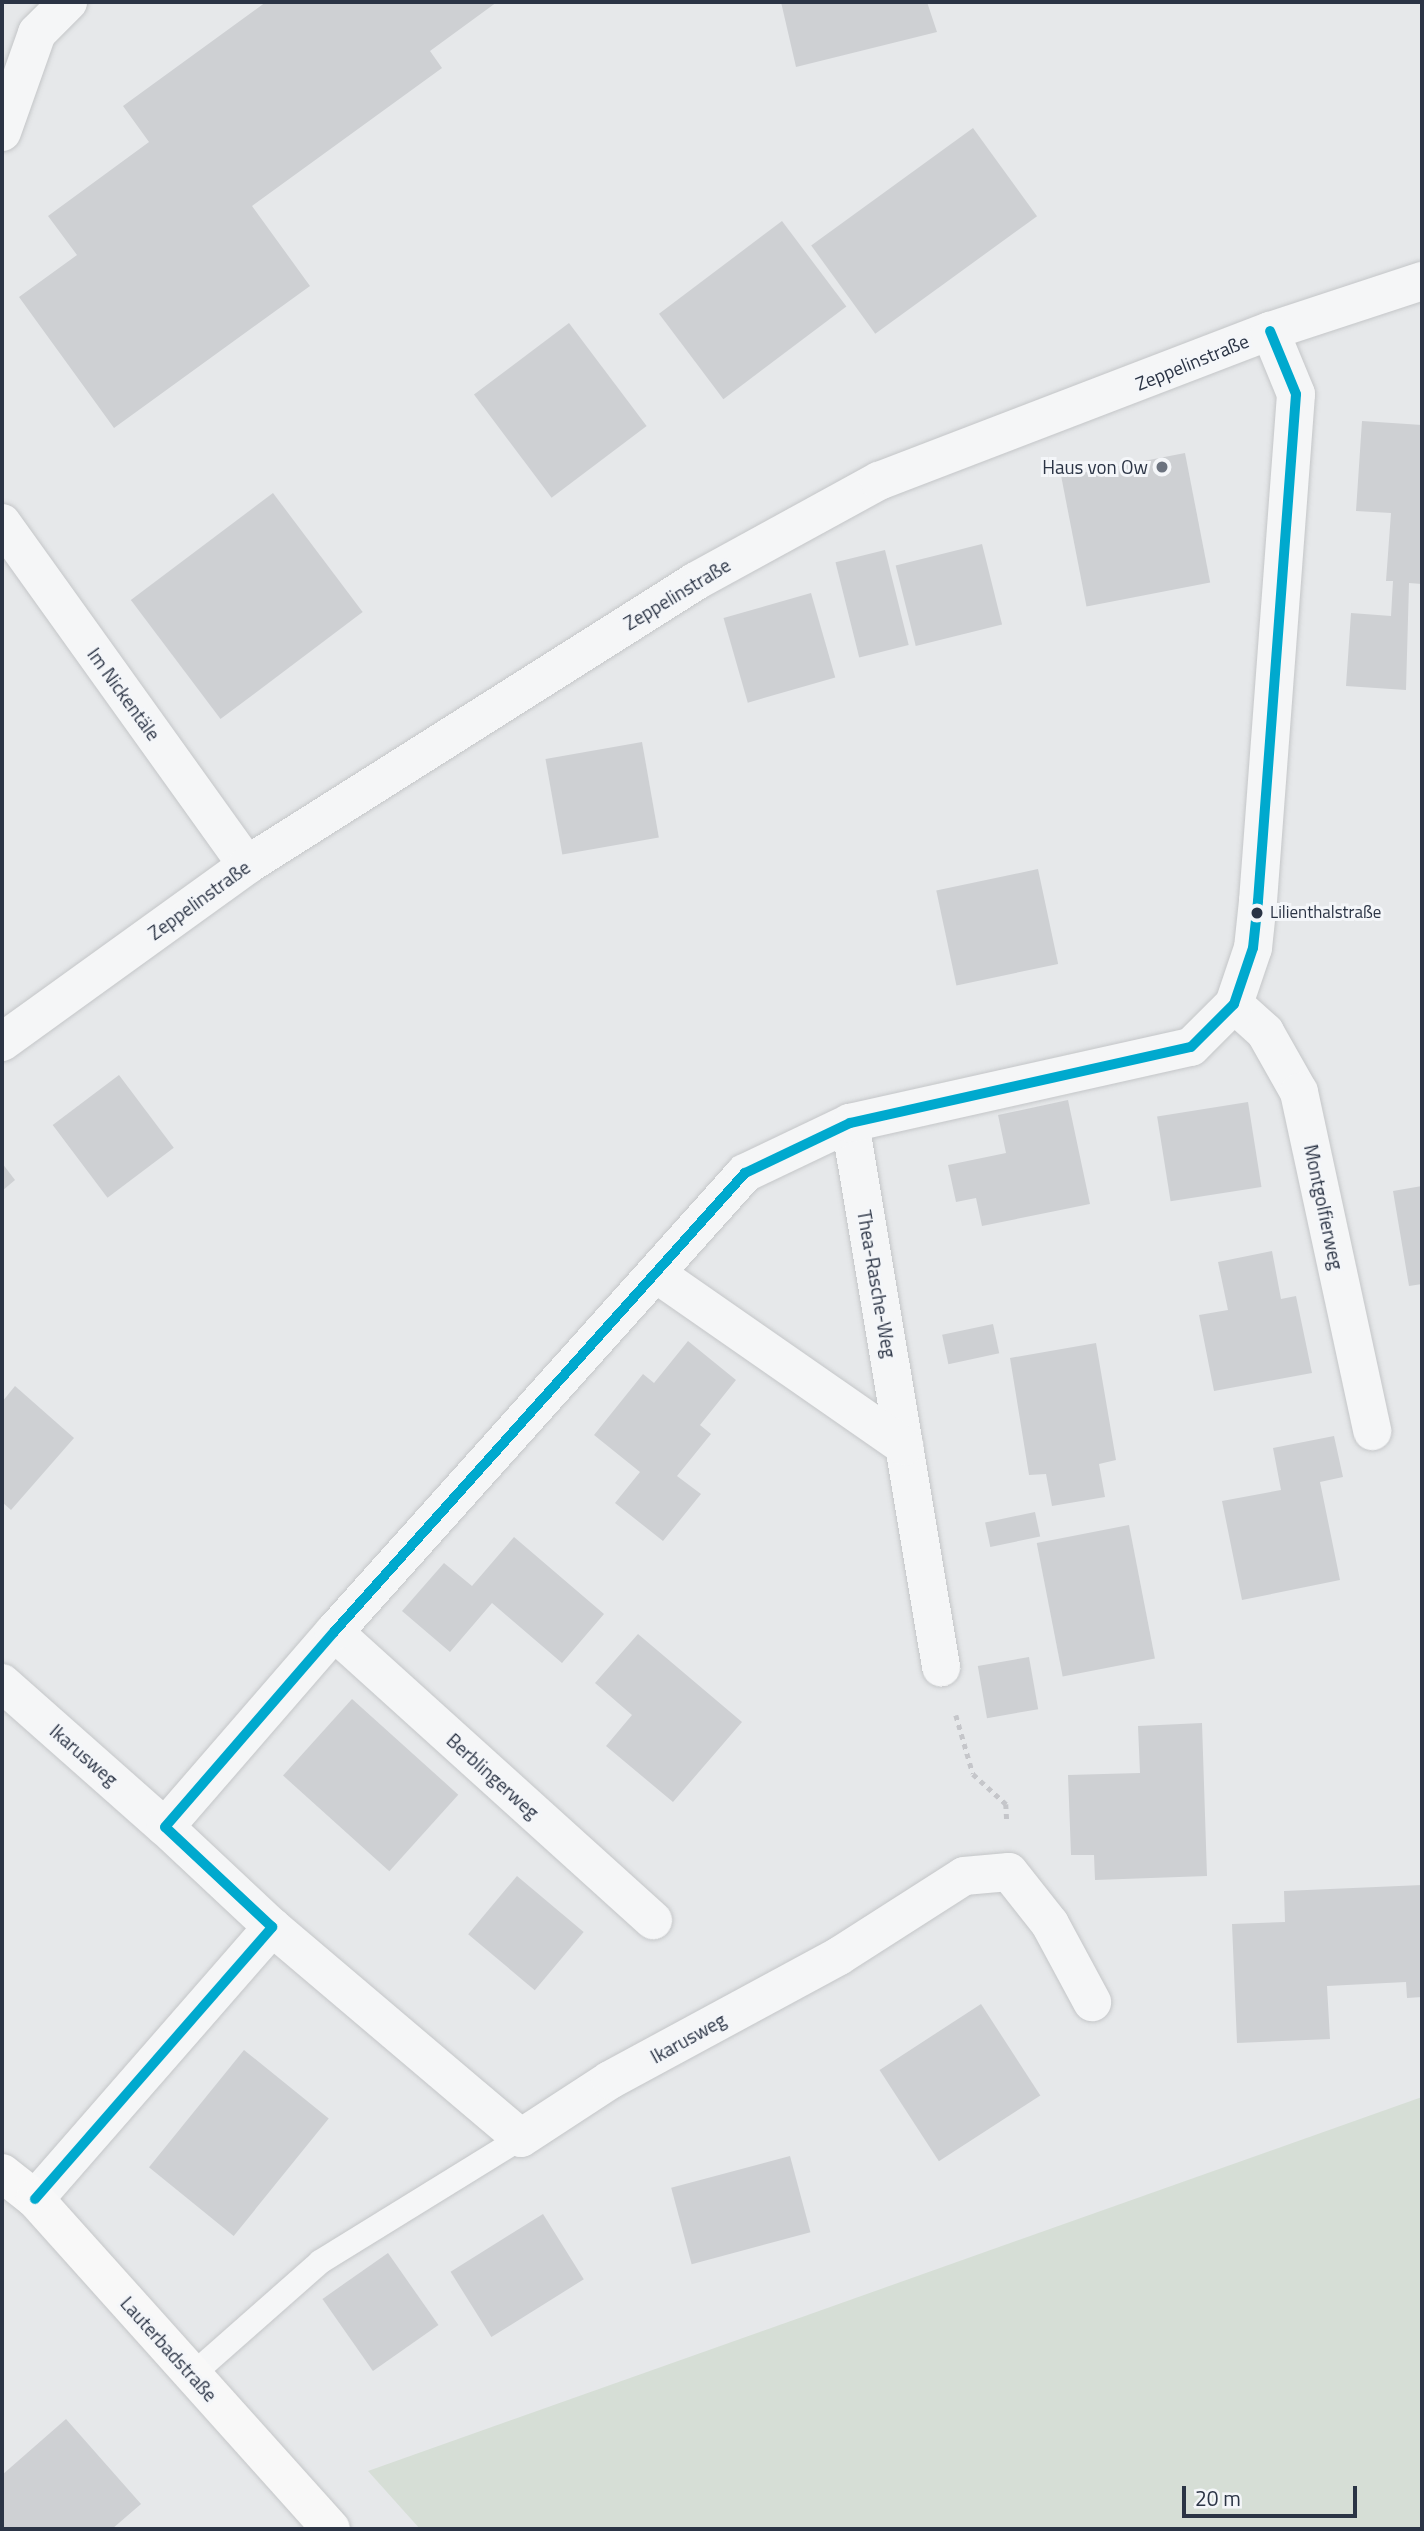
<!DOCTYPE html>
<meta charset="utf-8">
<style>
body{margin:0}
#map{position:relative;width:1424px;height:2531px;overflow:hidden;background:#e6e8ea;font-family:"Titillium Web",sans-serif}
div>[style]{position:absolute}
.green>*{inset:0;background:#d6ded6}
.building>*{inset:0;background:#ced0d3;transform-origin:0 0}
.path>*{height:4.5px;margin-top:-2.25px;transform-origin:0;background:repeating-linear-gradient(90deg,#c5c6ca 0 5px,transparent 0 10px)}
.roads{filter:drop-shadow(0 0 2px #c4c6c8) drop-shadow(0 0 2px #c4c6c8)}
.lane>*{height:24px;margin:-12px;padding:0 12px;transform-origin:12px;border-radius:12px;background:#f5f6f7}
.street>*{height:38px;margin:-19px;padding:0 19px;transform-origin:19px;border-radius:19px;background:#f5f6f7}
.secondary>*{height:38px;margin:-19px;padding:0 19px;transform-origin:19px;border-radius:19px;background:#f8f8f8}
.bus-1>*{height:10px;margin:-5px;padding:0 5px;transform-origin:5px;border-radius:5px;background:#00a9ce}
.dots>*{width:19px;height:19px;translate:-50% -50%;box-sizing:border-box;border:4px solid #f4f6f9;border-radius:50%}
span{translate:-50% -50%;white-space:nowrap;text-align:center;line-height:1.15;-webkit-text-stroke:6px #f4f6f9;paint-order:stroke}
.bus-label{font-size:17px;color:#2b3445}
.left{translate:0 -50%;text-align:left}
.street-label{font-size:19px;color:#2b3445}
.poi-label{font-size:19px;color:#2b3445}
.right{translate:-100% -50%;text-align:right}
.frame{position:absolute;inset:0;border:4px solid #2b3445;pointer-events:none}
.scale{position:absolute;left:1182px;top:2486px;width:175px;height:32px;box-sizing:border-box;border:4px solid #2b3445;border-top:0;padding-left:9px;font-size:21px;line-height:24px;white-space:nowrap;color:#2b3445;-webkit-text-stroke:5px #f4f6f9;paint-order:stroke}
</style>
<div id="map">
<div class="green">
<i style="clip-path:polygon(1422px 2097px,1422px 2529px,420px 2529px,368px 2471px)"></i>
</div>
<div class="building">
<i style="clip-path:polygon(266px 2px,497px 2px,430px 51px,442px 68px,252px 206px,310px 286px,114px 428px,19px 297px,77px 255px,48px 216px,149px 142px,123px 106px)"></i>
<i style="clip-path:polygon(781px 2px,927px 2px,937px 32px,796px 67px)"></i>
<i style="left:973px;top:128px;width:109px;height:200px;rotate:54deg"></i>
<i style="left:782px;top:221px;width:107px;height:154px;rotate:53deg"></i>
<i style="left:569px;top:323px;width:129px;height:119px;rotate:53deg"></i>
<i style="clip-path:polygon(1362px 421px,1422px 425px,1422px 584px,1409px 583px,1406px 690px,1346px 686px,1351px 613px,1391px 616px,1393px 581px,1386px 581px,1391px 513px,1356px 511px)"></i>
<i style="left:1185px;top:453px;width:132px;height:126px;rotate:79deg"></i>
<i style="left:273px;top:493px;width:149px;height:178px;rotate:53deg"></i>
<i style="left:982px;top:544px;width:83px;height:89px;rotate:76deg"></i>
<i style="left:885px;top:550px;width:98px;height:51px;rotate:76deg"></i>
<i style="left:811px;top:593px;width:88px;height:91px;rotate:74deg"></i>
<i style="left:642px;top:742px;width:97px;height:98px;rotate:80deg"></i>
<i style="left:1038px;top:869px;width:97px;height:104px;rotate:78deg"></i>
<i style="left:119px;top:1075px;width:91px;height:83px;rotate:53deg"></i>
<i style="clip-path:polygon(1068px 1100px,1090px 1204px,982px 1226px,976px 1198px,956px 1202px,948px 1165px,1006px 1153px,998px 1115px)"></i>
<i style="left:1248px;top:1102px;width:86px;height:92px;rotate:81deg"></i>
<i style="clip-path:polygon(2px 1163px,15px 1180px,2px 1191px)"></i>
<i style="clip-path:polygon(1422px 1186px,1422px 1284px,1409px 1286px,1393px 1191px)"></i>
<i style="clip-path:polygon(1272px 1251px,1281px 1299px,1296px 1296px,1312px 1373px,1214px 1391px,1199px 1315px,1228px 1310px,1218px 1262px)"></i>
<i style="left:993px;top:1324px;width:30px;height:52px;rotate:78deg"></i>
<i style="clip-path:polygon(688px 1341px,736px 1380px,700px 1425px,711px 1434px,677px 1476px,701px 1494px,663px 1541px,615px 1503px,640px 1472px,594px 1435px,643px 1374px,654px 1383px)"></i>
<i style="clip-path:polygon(1096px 1343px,1116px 1460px,1099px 1464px,1105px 1497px,1052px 1506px,1046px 1474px,1029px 1475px,1010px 1358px)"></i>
<i style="clip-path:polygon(15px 1386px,74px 1438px,11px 1510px,2px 1502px,2px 1402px)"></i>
<i style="clip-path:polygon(1334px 1436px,1343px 1477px,1320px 1482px,1340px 1580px,1242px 1600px,1222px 1501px,1281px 1490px,1273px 1448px)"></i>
<i style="left:1035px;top:1512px;width:25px;height:51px;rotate:78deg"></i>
<i style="left:1129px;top:1525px;width:136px;height:94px;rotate:79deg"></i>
<i style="clip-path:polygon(514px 1537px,604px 1614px,562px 1663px,492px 1603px,450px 1652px,402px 1611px,444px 1563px,472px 1586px)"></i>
<i style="clip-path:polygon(638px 1634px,742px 1722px,673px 1802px,606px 1746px,632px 1715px,595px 1683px)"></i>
<i style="left:1029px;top:1657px;width:53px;height:52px;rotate:80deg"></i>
<i style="left:352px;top:1699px;width:143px;height:103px;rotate:42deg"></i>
<i style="clip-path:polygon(1202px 1723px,1207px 1876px,1095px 1880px,1094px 1855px,1071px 1855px,1068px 1775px,1140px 1773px,1138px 1726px)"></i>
<i style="left:517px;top:1876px;width:87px;height:76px;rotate:40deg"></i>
<i style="clip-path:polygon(1422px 1885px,1422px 1997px,1407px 1998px,1406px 1982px,1327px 1986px,1330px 2039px,1237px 2043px,1232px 1924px,1285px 1922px,1284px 1891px)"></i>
<i style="left:981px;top:2004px;width:109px;height:121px;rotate:57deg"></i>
<i style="left:244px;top:2050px;width:109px;height:151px;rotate:39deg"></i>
<i style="left:790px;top:2156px;width:79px;height:123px;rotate:75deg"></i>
<i style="left:543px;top:2214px;width:77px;height:109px;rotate:58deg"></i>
<i style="left:388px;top:2253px;width:88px;height:80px;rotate:55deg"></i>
<i style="clip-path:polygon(66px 2419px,141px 2504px,112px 2529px,2px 2529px,2px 2475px)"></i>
</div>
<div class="path">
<i style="left:956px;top:1715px;width:61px;rotate:73.9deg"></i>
<i style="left:973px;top:1774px;width:45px;rotate:42.3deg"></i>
<i style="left:1006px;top:1804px;width:18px;rotate:87deg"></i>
</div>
<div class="roads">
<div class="lane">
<i style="left:192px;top:2375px;width:171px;rotate:-41.4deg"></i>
<i style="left:320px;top:2262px;width:236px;rotate:-31.7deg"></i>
</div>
<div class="street">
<i style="left:2px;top:132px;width:105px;rotate:-70.5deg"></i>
<i style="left:37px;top:33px;width:44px;rotate:-45deg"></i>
<i style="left:2px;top:523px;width:421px;rotate:54.4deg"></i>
<i style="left:1234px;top:1004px;width:42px;rotate:42.1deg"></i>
<i style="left:1265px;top:1032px;width:69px;rotate:60.5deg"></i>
<i style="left:1299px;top:1092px;width:347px;rotate:77.8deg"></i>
<i style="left:2px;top:1042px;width:302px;rotate:-35.8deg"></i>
<i style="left:247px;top:865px;width:531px;rotate:-32.31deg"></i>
<i style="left:696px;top:581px;width:209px;rotate:-28.7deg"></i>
<i style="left:879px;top:481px;width:419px;rotate:-21deg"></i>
<i style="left:1270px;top:331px;width:160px;rotate:-18.2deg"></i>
<i style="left:850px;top:1123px;width:552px;rotate:80.5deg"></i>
<i style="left:658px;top:1275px;width:300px;rotate:34.8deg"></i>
<i style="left:334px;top:1632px;width:430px;rotate:42.1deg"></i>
<i style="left:2px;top:1683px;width:217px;rotate:41.5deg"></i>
<i style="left:272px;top:1927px;width:326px;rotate:40.3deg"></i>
<i style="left:521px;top:2138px;width:106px;rotate:-33.1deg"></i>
<i style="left:610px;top:2080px;width:260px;rotate:-28.4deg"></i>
<i style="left:839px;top:1956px;width:148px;rotate:-32.6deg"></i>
<i style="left:964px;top:1876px;width:45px;rotate:-5.1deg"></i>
<i style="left:1009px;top:1872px;width:66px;rotate:51.7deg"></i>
<i style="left:1050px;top:1924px;width:89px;rotate:61.7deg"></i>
<i style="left:35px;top:2199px;width:361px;rotate:-48.9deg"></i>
<i style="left:272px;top:1927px;width:146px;rotate:-136.9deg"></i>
<i style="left:165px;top:1827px;width:258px;rotate:-49.1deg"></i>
<i style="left:334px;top:1632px;width:616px;rotate:-48.16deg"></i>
<i style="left:745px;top:1173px;width:116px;rotate:-25.5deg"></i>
<i style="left:850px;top:1123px;width:349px;rotate:-12.6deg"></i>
<i style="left:1191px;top:1047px;width:61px;rotate:-45deg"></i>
<i style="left:1234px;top:1004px;width:59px;rotate:-71.3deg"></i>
<i style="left:1253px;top:948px;width:47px;rotate:-83.9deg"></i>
<i style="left:1258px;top:901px;width:508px;rotate:-85.71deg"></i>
<i style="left:1296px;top:394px;width:68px;rotate:-112.4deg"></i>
</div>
<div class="secondary">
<i style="left:2px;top:2173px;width:42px;rotate:38.2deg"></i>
<i style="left:35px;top:2199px;width:443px;rotate:48.1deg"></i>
</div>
</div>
<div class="bus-1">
<i style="left:35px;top:2199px;width:361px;rotate:-48.9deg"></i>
<i style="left:272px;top:1927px;width:146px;rotate:-136.9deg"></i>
<i style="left:165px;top:1827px;width:258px;rotate:-49.1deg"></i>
<i style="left:334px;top:1632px;width:616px;rotate:-48.16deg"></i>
<i style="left:745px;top:1173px;width:116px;rotate:-25.5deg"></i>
<i style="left:850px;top:1123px;width:349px;rotate:-12.6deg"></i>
<i style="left:1191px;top:1047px;width:61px;rotate:-45deg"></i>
<i style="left:1234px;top:1004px;width:59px;rotate:-71.3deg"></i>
<i style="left:1253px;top:948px;width:47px;rotate:-83.9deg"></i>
<i style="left:1258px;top:901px;width:508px;rotate:-85.71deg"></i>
<i style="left:1296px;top:394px;width:68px;rotate:-112.4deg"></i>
</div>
<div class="dots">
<i style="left:1162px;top:467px;background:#6c737f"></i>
<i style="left:1257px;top:913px;background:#2b3445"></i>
</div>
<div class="bus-label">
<span class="left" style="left:1270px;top:913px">Lilienthalstraße</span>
</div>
<div class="street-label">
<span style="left:1192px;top:362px;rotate:-22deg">Zeppelinstraße</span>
<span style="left:677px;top:594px;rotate:-31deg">Zeppelinstraße</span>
<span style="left:124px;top:694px;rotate:54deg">Im Nickentäle</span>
<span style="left:199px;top:900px;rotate:-36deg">Zeppelinstraße</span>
<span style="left:1324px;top:1207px;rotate:78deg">Montgolfierweg</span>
<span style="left:877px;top:1284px;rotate:80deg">Thea-Rasche-Weg</span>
<span style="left:84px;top:1755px;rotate:41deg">Ikarusweg</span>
<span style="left:493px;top:1776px;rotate:42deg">Berblingerweg</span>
<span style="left:688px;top:2038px;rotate:-29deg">Ikarusweg</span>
<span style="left:169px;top:2349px;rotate:48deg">Lauterbadstraße</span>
</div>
<div class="poi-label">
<span class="right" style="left:1148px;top:467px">Haus von Ow</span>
</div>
<div class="frame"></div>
<div class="scale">20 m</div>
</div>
